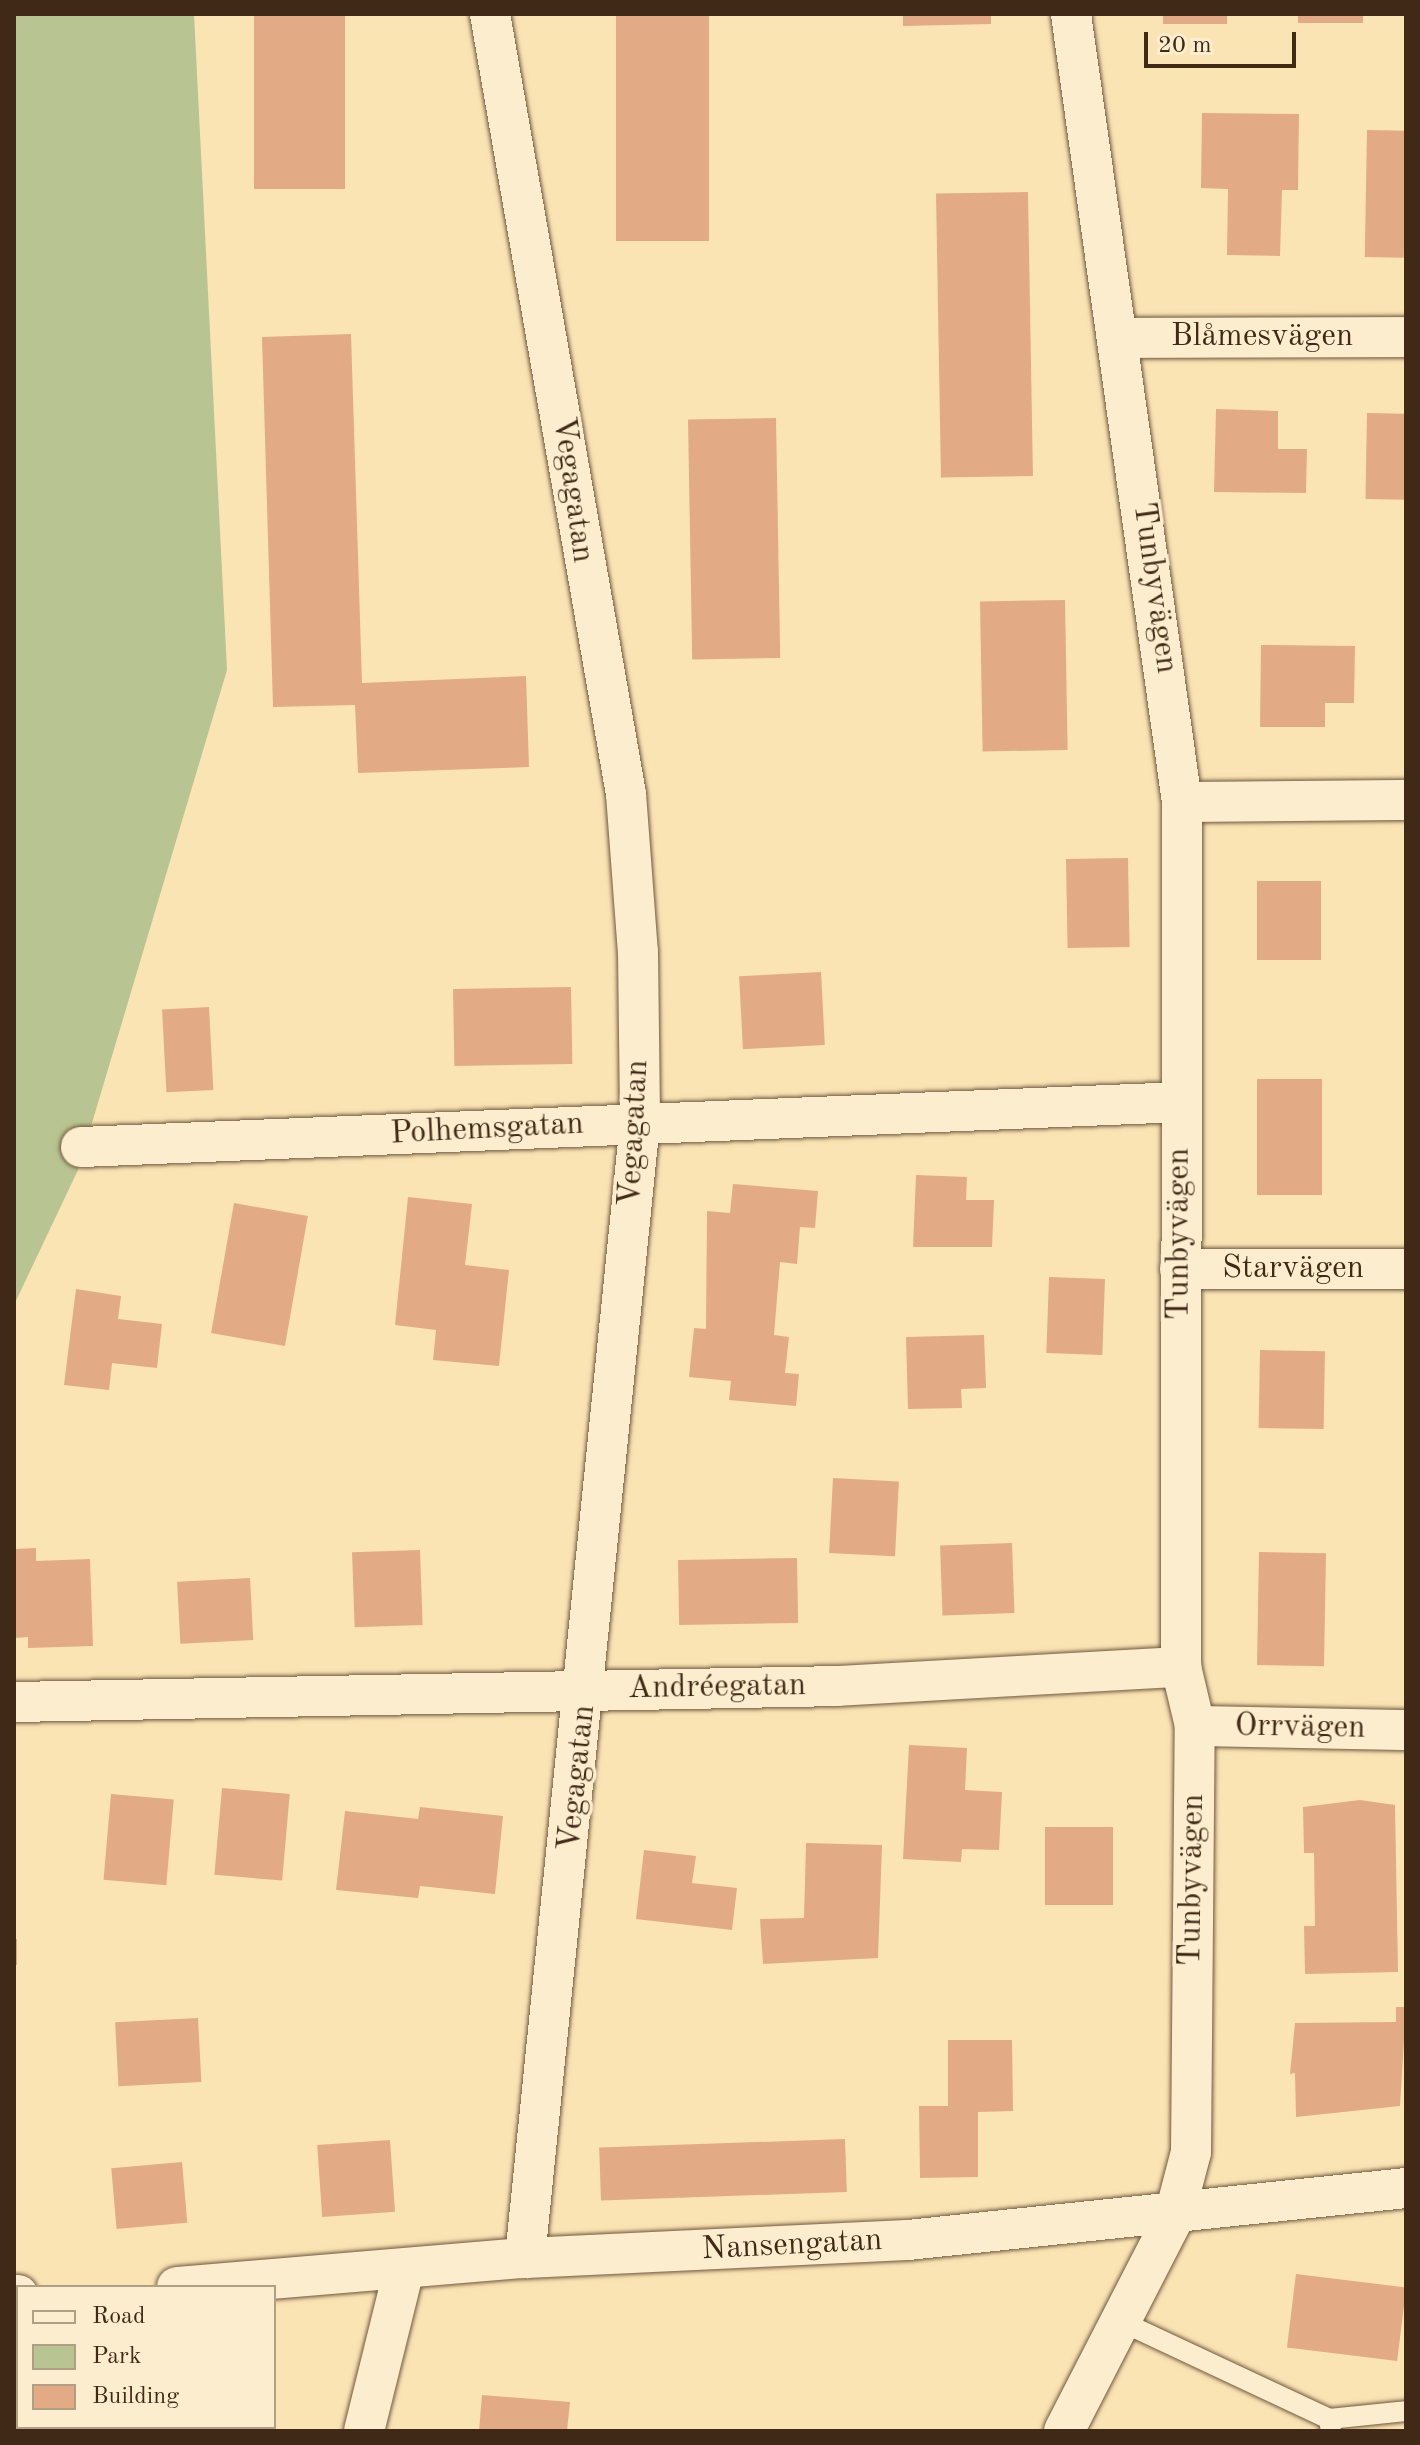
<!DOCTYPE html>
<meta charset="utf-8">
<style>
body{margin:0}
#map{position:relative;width:1420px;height:2445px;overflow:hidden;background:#fbe4b4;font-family:"Old Standard TT",serif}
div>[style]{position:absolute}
.green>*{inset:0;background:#b8c592}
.building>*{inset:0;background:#e3aa86;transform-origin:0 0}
.roads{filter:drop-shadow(0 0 2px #6f583e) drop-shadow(0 0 2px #6f583e)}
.service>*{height:20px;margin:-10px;padding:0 10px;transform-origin:10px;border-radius:10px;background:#fcedce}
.minor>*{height:40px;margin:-20px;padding:0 20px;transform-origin:20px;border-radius:20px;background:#fcedce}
span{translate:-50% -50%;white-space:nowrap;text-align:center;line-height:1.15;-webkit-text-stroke:7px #fcedce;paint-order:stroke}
.street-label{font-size:32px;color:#402916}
.frame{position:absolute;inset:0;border:16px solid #402916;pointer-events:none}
.legend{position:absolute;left:16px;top:2285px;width:260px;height:144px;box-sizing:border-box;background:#fcedce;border:2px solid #b19f84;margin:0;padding:10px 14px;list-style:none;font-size:24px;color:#402916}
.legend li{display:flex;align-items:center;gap:16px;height:40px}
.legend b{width:40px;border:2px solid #b19f84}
.scale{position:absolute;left:1144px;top:32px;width:152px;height:36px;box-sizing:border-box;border:4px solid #402916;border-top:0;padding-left:10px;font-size:24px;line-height:28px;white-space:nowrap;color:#402916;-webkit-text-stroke:6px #fcedce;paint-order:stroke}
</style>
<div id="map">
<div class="green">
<i style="clip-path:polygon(14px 14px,194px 14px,227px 670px,78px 1170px,14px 1305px)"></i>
</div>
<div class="building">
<i style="left:254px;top:14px;width:91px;height:175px"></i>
<i style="left:616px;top:14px;width:93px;height:227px"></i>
<i style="clip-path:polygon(903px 14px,991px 14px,991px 24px,903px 26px)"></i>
<i style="left:1163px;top:14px;width:64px;height:10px"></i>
<i style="left:1298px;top:14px;width:65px;height:9px"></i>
<i style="clip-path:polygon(1202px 113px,1299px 114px,1298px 190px,1282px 190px,1280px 256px,1227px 255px,1228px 189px,1201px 188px)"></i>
<i style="left:1367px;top:130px;width:39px;height:127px;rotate:1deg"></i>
<i style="left:1028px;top:192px;width:284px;height:92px;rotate:89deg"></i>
<i style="clip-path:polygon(351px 334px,362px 683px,526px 676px,529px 767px,358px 773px,355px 705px,273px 707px,262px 337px)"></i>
<i style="clip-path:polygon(1216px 409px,1278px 411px,1278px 449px,1307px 449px,1306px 493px,1214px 492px)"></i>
<i style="left:1367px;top:413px;width:39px;height:86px;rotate:1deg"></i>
<i style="left:776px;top:418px;width:240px;height:88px;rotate:89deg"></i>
<i style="left:1065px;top:600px;width:150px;height:85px;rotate:89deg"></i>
<i style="clip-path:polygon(1261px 645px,1355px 646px,1354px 703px,1325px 703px,1325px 727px,1260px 727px)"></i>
<i style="left:1128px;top:858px;width:89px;height:62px;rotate:89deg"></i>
<i style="left:1257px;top:881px;width:64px;height:79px"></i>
<i style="left:821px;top:972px;width:73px;height:82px;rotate:87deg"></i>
<i style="left:571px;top:987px;width:77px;height:118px;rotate:89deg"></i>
<i style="left:209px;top:1007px;width:83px;height:47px;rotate:87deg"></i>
<i style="left:1257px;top:1079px;width:65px;height:116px"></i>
<i style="clip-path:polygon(916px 1175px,967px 1177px,966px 1200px,994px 1200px,992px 1247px,913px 1247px)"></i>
<i style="clip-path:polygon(733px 1184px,818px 1191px,815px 1228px,800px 1227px,797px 1264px,780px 1262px,774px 1335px,789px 1337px,785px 1373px,799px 1374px,796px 1406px,729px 1400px,731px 1381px,689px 1377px,694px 1328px,706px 1329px,707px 1211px,730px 1213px)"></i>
<i style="clip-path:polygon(408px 1197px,472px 1204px,465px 1265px,509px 1270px,499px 1366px,433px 1360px,436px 1330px,395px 1325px)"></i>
<i style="left:234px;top:1203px;width:75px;height:132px;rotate:10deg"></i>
<i style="left:1049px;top:1277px;width:56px;height:76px;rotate:2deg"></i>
<i style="clip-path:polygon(76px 1289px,121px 1296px,118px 1319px,162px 1324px,157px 1368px,112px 1363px,109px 1390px,64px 1385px)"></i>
<i style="clip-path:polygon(984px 1335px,986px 1388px,961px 1389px,962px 1408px,908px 1409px,906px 1337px)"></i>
<i style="left:1260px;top:1350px;width:65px;height:78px;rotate:1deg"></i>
<i style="left:833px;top:1478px;width:66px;height:75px;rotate:3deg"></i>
<i style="left:1012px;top:1543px;width:70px;height:72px;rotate:88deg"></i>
<i style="clip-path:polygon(36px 1548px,36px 1561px,90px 1559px,93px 1646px,28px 1648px,28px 1637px,14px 1638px,14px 1549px)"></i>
<i style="left:420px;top:1550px;width:75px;height:68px;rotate:88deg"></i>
<i style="left:1259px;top:1552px;width:67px;height:113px;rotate:1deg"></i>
<i style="left:797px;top:1558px;width:65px;height:119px;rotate:89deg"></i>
<i style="left:250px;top:1578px;width:62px;height:73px;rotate:87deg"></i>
<i style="clip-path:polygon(909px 1745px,967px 1748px,965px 1790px,1002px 1792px,999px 1850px,962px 1849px,961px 1862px,903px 1859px)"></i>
<i style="left:222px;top:1788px;width:68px;height:87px;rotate:5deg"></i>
<i style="left:111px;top:1794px;width:63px;height:86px;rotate:5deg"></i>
<i style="clip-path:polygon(1360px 1800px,1395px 1805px,1398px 1972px,1305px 1974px,1304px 1926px,1315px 1926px,1314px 1853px,1304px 1853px,1303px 1807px)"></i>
<i style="clip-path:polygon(420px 1807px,503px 1816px,495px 1894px,420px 1886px,418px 1898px,336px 1890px,345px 1811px,418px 1819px)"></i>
<i style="left:1045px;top:1827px;width:68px;height:78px"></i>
<i style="clip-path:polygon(806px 1843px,882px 1845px,878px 1958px,763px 1964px,760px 1919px,804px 1918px)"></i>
<i style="clip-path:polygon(644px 1850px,696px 1856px,692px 1883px,737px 1888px,732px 1930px,636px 1919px)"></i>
<i style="left:14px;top:1939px;width:3px;height:26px"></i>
<i style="clip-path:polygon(1396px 2007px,1406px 2007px,1400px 2106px,1296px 2117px,1295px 2073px,1290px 2074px,1295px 2023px,1396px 2022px)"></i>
<i style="left:198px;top:2018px;width:64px;height:83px;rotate:87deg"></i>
<i style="clip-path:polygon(948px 2040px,1012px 2040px,1013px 2111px,978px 2112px,978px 2177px,920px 2178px,919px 2106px,948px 2106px)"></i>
<i style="left:845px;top:2139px;width:53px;height:246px;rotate:88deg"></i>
<i style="left:390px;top:2140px;width:72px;height:73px;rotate:86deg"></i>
<i style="left:182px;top:2162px;width:61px;height:71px;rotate:85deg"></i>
<i style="left:1296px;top:2274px;width:111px;height:74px;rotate:7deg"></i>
<i style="clip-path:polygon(482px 2395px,570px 2402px,567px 2431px,479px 2431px)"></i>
<i style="left:145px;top:2427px;width:98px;height:4px"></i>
</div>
<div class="roads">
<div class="service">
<i style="left:1118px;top:2320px;width:233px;rotate:25.1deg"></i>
<i style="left:1329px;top:2419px;width:12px;rotate:81deg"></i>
<i style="left:1329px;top:2419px;width:77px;rotate:-5.9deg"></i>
</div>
<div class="minor">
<i style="left:490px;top:14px;width:792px;rotate:80.11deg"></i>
<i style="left:626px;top:794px;width:158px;rotate:85.7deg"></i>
<i style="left:638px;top:952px;width:170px;rotate:89.3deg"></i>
<i style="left:640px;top:1122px;width:1142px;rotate:95.78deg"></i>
<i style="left:1118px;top:338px;width:288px;rotate:-0.2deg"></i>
<i style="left:1182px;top:802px;width:224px;rotate:-0.5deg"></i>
<i style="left:81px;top:1147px;width:1100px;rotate:-2.34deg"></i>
<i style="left:1180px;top:1269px;width:226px"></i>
<i style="left:14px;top:1702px;width:823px;rotate:-1.11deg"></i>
<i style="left:837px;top:1686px;width:345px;rotate:-3.2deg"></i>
<i style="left:1195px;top:1726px;width:211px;rotate:1.1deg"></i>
<i style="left:177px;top:2287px;width:349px;rotate:-4.8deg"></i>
<i style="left:525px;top:2258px;width:383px;rotate:-2.7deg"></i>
<i style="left:908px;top:2240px;width:501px;rotate:-5.96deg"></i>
<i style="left:14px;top:2295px;width:4px"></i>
<i style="left:364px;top:2431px;width:163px;rotate:-76.1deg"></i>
<i style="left:1064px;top:2431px;width:241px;rotate:-62.8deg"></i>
<i style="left:1174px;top:2217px;width:67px;rotate:-75.3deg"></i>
<i style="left:1191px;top:2152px;width:426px;rotate:-89.5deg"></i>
<i style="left:1195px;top:1726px;width:61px;rotate:-103.3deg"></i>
<i style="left:1181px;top:1667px;width:865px;rotate:-89.93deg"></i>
<i style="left:1182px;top:802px;width:796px;rotate:-98.02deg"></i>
</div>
</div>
<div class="street-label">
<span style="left:1262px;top:337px">Blåmesvägen</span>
<span style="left:572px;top:490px;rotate:82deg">Vegagatan</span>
<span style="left:1154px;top:588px;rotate:82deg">Tunbyvägen</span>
<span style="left:487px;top:1130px;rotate:-3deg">Polhemsgatan</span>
<span style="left:635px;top:1133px;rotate:-87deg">Vegagatan</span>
<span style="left:1180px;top:1234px;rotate:-90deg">Tunbyvägen</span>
<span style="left:1293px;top:1269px">Starvägen</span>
<span style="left:717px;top:1688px;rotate:-1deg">Andréegatan</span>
<span style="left:1300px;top:1728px;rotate:1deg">Orrvägen</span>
<span style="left:578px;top:1778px;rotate:-84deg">Vegagatan</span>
<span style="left:1193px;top:1880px;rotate:-89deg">Tunbyvägen</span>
<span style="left:792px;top:2246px;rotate:-3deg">Nansengatan</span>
</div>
<div class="frame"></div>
<ul class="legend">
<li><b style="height:10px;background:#fcedce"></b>Road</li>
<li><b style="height:22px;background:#b8c592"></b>Park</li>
<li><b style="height:22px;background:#e3aa86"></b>Building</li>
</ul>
<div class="scale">20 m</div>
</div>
